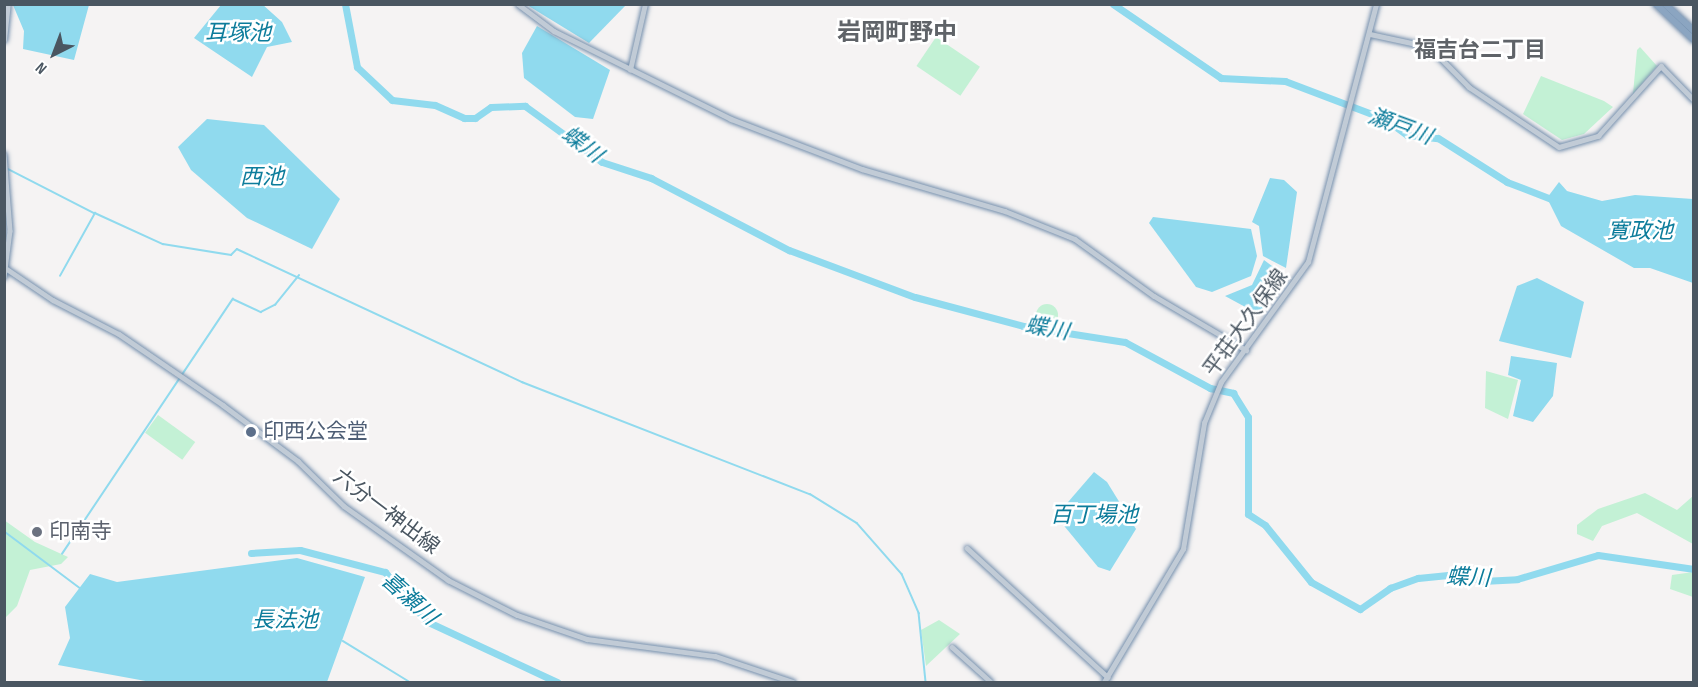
<!DOCTYPE html>
<meta charset="utf-8">
<style>
body{margin:0}
#map{position:relative;width:1698px;height:687px;overflow:hidden;background:#f5f3f3;font-family:"Sofia Sans Condensed","Noto Sans JP",sans-serif}
div>[style]{position:absolute}
.green>*{inset:0;background:#c3f1d5;transform-origin:0 0}
.round{border-radius:50%}
.water>*{inset:0;background:#90daee}
.stream>*{height:1.5px;margin:-0.75px;padding:0 0.75px;transform-origin:0.75px;border-radius:0.75px;background:#90daee}
.river>*{height:7px;margin:-3.5px;padding:0 3.5px;transform-origin:3.5px;border-radius:3.5px;background:#90daee}
.roads{filter:drop-shadow(0 0 2px #7690ad) drop-shadow(0 0 2px #7690ad)}
.secondary>*{height:4.5px;margin:-2.25px;padding:0 2.25px;transform-origin:2.25px;border-radius:2.25px;background:#c1cbd6}
.highway>*{height:6px;margin:-3px;padding:0 3px;transform-origin:3px;border-radius:3px;background:#8ba5c1}
.dots>*{width:16px;height:16px;translate:-50% -50%;box-sizing:border-box;border:3px solid #fff;border-radius:50%}
span{translate:-50% -50%;white-space:nowrap;text-align:center;line-height:1.15;-webkit-text-stroke:5px #fff;paint-order:stroke}
.street-label{font-size:21px;color:#4a5661}
.service-label{font-size:21px;color:#4e5e75}
.left{translate:0 -50%;text-align:left}
.worship-label{font-size:21px;color:#5b616d}
.water-label{font-size:22px;color:#0c7c9b;font-style:italic}
.neighbourhood-label{font-size:22px;color:#5f6368;font-weight:700}
.quarter-label{font-size:24px;color:#5f6368;font-weight:700}
.frame{position:absolute;inset:0;border:6px solid #4a5661;pointer-events:none}
.north{position:absolute;left:24px;top:24px;width:60px;height:60px;-webkit-text-stroke:4px #fff;paint-order:stroke;rotate:222deg;font-size:16px;font-weight:700;line-height:24px;text-align:center;color:#4a5661}
.north::after{content:'';display:block;margin:auto;width:21px;height:27px;background:#4a5661;clip-path:polygon(50% 0,100% 100%,50% 72%,0 100%)}
</style>
<div id="map">
<div class="green">
<i style="left:936px;top:37px;width:53px;height:35px;rotate:34deg"></i>
<i style="clip-path:polygon(1640px 47px,1657px 66px,1633px 94px,1637px 50px)"></i>
<i style="clip-path:polygon(1541px 76px,1604px 101px,1613px 107px,1584px 134px,1562px 140px,1523px 114px)"></i>
<i class="round" style="left:1036px;top:304px;width:22px;height:22px"></i>
<i style="clip-path:polygon(1486px 371px,1518px 380px,1508px 419px,1485px 408px)"></i>
<i style="left:158px;top:415px;width:46px;height:22px;rotate:36deg"></i>
<i style="clip-path:polygon(1645px 493px,1677px 510px,1693px 496px,1693px 544px,1637px 513px,1602px 526px,1593px 541px,1577px 534px,1577px 525px,1598px 509px)"></i>
<i style="clip-path:polygon(4px 520px,35px 542px,68px 557px,61px 564px,30px 570px,17px 606px,5px 618px)"></i>
<i style="clip-path:polygon(1693px 572px,1693px 597px,1670px 589px,1672px 575px)"></i>
<i style="clip-path:polygon(939px 620px,960px 634px,926px 666px,921px 630px)"></i>
</div>
<div class="water">
<i style="clip-path:polygon(262px 4px,282px 22px,292px 42px,267px 47px,252px 77px,194px 38px,221px 5px)"></i>
<i style="clip-path:polygon(13px 5px,89px 5px,74px 60px,23px 49px,24px 31px)"></i>
<i style="clip-path:polygon(527px 5px,626px 5px,589px 43px)"></i>
<i style="clip-path:polygon(537px 26px,610px 70px,593px 119px,575px 117px,524px 78px,522px 53px)"></i>
<i style="clip-path:polygon(207px 119px,264px 125px,340px 199px,312px 249px,247px 218px,191px 170px,178px 147px)"></i>
<i style="clip-path:polygon(1270px 178px,1284px 180px,1297px 192px,1286px 268px,1263px 256px,1259px 226px,1252px 222px)"></i>
<i style="clip-path:polygon(1559px 182px,1567px 191px,1602px 201px,1635px 195px,1693px 199px,1693px 283px,1650px 268px,1634px 268px,1561px 226px,1547px 198px)"></i>
<i style="clip-path:polygon(1153px 217px,1251px 229px,1257px 256px,1251px 276px,1212px 292px,1196px 287px,1149px 223px)"></i>
<i style="clip-path:polygon(1264px 260px,1287px 277px,1260px 315px,1225px 296px,1252px 285px)"></i>
<i style="clip-path:polygon(1537px 278px,1584px 302px,1571px 358px,1499px 341px,1517px 286px)"></i>
<i style="clip-path:polygon(1511px 356px,1557px 363px,1553px 396px,1533px 422px,1513px 416px,1521px 380px,1508px 375px)"></i>
<i style="clip-path:polygon(1094px 472px,1107px 482px,1136px 529px,1110px 571px,1098px 567px,1056px 516px)"></i>
<i style="clip-path:polygon(297px 558px,365px 577px,327px 682px,151px 682px,58px 665px,70px 638px,65px 607px,90px 574px,117px 582px)"></i>
</div>
<div class="stream">
<i style="left:8px;top:169px;width:97px;rotate:27.1deg"></i>
<i style="left:60px;top:276px;width:72px;rotate:-60.9deg"></i>
<i style="left:95px;top:213px;width:75px;rotate:24.5deg"></i>
<i style="left:163px;top:244px;width:69px;rotate:9.2deg"></i>
<i style="left:231px;top:255px;width:8px;rotate:-45deg"></i>
<i style="left:237px;top:249px;width:315px;rotate:25deg"></i>
<i style="left:522px;top:382px;width:309px;rotate:21.3deg"></i>
<i style="left:810px;top:494px;width:55px;rotate:31.7deg"></i>
<i style="left:857px;top:523px;width:68px;rotate:48.6deg"></i>
<i style="left:902px;top:574px;width:43px;rotate:66.4deg"></i>
<i style="left:919px;top:613px;width:69px;rotate:84.2deg"></i>
<i style="left:4px;top:531px;width:95px;rotate:36.9deg"></i>
<i style="left:62px;top:554px;width:307px;rotate:-56.2deg"></i>
<i style="left:233px;top:299px;width:31px;rotate:25deg"></i>
<i style="left:261px;top:312px;width:16px;rotate:-27deg"></i>
<i style="left:275px;top:305px;width:38px;rotate:-51deg"></i>
<i style="left:343px;top:641px;width:79px;rotate:31.5deg"></i>
</div>
<div class="river">
<i style="left:345px;top:4px;width:64px;rotate:79.2deg"></i>
<i style="left:357px;top:67px;width:48px;rotate:43.3deg"></i>
<i style="left:392px;top:100px;width:43px;rotate:6.6deg"></i>
<i style="left:435px;top:105px;width:32px;rotate:24deg"></i>
<i style="left:464px;top:118px;width:11px"></i>
<i style="left:475px;top:118px;width:19px;rotate:-35deg"></i>
<i style="left:491px;top:107px;width:34px;rotate:-2deg"></i>
<i style="left:525px;top:106px;width:95px;rotate:36deg"></i>
<i style="left:602px;top:162px;width:52px;rotate:18.1deg"></i>
<i style="left:651px;top:178px;width:156px;rotate:27.6deg"></i>
<i style="left:789px;top:250px;width:134px;rotate:20.5deg"></i>
<i style="left:915px;top:297px;width:112px;rotate:15deg"></i>
<i style="left:1023px;top:326px;width:103px;rotate:8.9deg"></i>
<i style="left:1125px;top:342px;width:97px;rotate:28.4deg"></i>
<i style="left:1210px;top:388px;width:24px;rotate:12deg"></i>
<i style="left:1233px;top:393px;width:28px;rotate:58deg"></i>
<i style="left:1248px;top:417px;width:97px;rotate:90deg"></i>
<i style="left:1248px;top:514px;width:20px;rotate:33deg"></i>
<i style="left:1265px;top:525px;width:73px;rotate:51.1deg"></i>
<i style="left:1311px;top:582px;width:56px;rotate:28.9deg"></i>
<i style="left:1360px;top:609px;width:37px;rotate:-35deg"></i>
<i style="left:1390px;top:588px;width:30px;rotate:-20deg"></i>
<i style="left:1418px;top:578px;width:40px;rotate:-5.7deg"></i>
<i style="left:1458px;top:574px;width:25px;rotate:16deg"></i>
<i style="left:1482px;top:581px;width:35px;rotate:-3deg"></i>
<i style="left:1517px;top:579px;width:84px;rotate:-16.5deg"></i>
<i style="left:1598px;top:555px;width:97px;rotate:8.3deg"></i>
<i style="left:1113px;top:4px;width:131px;rotate:34.4deg"></i>
<i style="left:1221px;top:78px;width:64px;rotate:2.7deg"></i>
<i style="left:1285px;top:81px;width:107px;rotate:20.8deg"></i>
<i style="left:1385px;top:119px;width:27px;rotate:36deg"></i>
<i style="left:1407px;top:135px;width:31px;rotate:6deg"></i>
<i style="left:1438px;top:138px;width:82px;rotate:32.5deg"></i>
<i style="left:1507px;top:182px;width:50px;rotate:21deg"></i>
<i style="left:251px;top:553px;width:49px;rotate:-3.5deg"></i>
<i style="left:300px;top:550px;width:88px;rotate:14.5deg"></i>
<i style="left:385px;top:572px;width:64px;rotate:50.1deg"></i>
<i style="left:426px;top:621px;width:145px;rotate:25deg"></i>
</div>
<div class="roads">
<div class="secondary">
<i style="left:518px;top:4px;width:45px;rotate:36.9deg"></i>
<i style="left:554px;top:31px;width:198px;rotate:26.4deg"></i>
<i style="left:731px;top:119px;width:140px;rotate:20.9deg"></i>
<i style="left:862px;top:169px;width:149px;rotate:16.4deg"></i>
<i style="left:1005px;top:211px;width:75px;rotate:21.8deg"></i>
<i style="left:1075px;top:239px;width:97px;rotate:35.8deg"></i>
<i style="left:1154px;top:296px;width:107px;rotate:30.4deg"></i>
<i style="left:1370px;top:34px;width:61px;rotate:12.2deg"></i>
<i style="left:1430px;top:47px;width:56px;rotate:45.7deg"></i>
<i style="left:1469px;top:87px;width:108px;rotate:33.7deg"></i>
<i style="left:1559px;top:147px;width:41px;rotate:-15.8deg"></i>
<i style="left:1598px;top:136px;width:94px;rotate:-48deg"></i>
<i style="left:1661px;top:66px;width:47px;rotate:45.9deg"></i>
<i style="left:4px;top:40px;width:36px;rotate:-84deg"></i>
<i style="left:630px;top:70px;width:68px;rotate:-77.2deg"></i>
<i style="left:4px;top:154px;width:77px;rotate:85.5deg"></i>
<i style="left:10px;top:231px;width:46px;rotate:97.4deg"></i>
<i style="left:4px;top:267px;width:59px;rotate:34deg"></i>
<i style="left:53px;top:300px;width:74px;rotate:27.3deg"></i>
<i style="left:119px;top:334px;width:126px;rotate:34.3deg"></i>
<i style="left:223px;top:405px;width:94px;rotate:36.7deg"></i>
<i style="left:298px;top:461px;width:64px;rotate:44.4deg"></i>
<i style="left:344px;top:506px;width:128px;rotate:35.4deg"></i>
<i style="left:448px;top:580px;width:77px;rotate:26.9deg"></i>
<i style="left:517px;top:615px;width:74px;rotate:18.9deg"></i>
<i style="left:587px;top:639px;width:129px;rotate:7.6deg"></i>
<i style="left:715px;top:656px;width:82px;rotate:18.4deg"></i>
<i style="left:967px;top:548px;width:191px;rotate:42.5deg"></i>
<i style="left:952px;top:647px;width:52px;rotate:41.9deg"></i>
<i style="left:1104px;top:682px;width:155px;rotate:-59.3deg"></i>
<i style="left:1183px;top:549px;width:128px;rotate:-80.5deg"></i>
<i style="left:1204px;top:423px;width:44px;rotate:-67.5deg"></i>
<i style="left:1221px;top:382px;width:148px;rotate:-54.1deg"></i>
<i style="left:1308px;top:262px;width:267px;rotate:-75.2deg"></i>
</div>
<div class="highway">
<i style="left:1656px;top:4px;width:52px;rotate:43.5deg"></i>
<i style="left:1665px;top:4px;width:40px;rotate:43deg"></i>
</div>
</div>
<div class="dots">
<i style="left:251px;top:432px;background:#5c6f8a"></i>
<i style="left:37px;top:532px;background:#6b7280"></i>
</div>
<div class="street-label">
<span style="left:1246px;top:323px;rotate:-54deg">平荘大久保線</span>
<span style="left:386px;top:512px;rotate:37deg">六分一神出線</span>
</div>
<div class="service-label">
<span class="left" style="left:263px;top:432px">印西公会堂</span>
</div>
<div class="worship-label">
<span class="left" style="left:49px;top:532px">印南寺</span>
</div>
<div class="water-label">
<span style="left:238px;top:34px">耳塚池</span>
<span style="left:1400px;top:127px;rotate:20deg">瀬戸川</span>
<span style="left:582px;top:145px;rotate:37deg">蝶川</span>
<span style="left:262px;top:178px">西池</span>
<span style="left:1640px;top:232px">寛政池</span>
<span style="left:1047px;top:329px;rotate:10deg">蝶川</span>
<span style="left:1094px;top:516px">百丁場池</span>
<span style="left:1468px;top:578px;rotate:3deg">蝶川</span>
<span style="left:409px;top:599px;rotate:42deg">喜瀬川</span>
<span style="left:285px;top:621px">長法池</span>
</div>
<div class="neighbourhood-label">
<span style="left:1480px;top:51px">福吉台二丁目</span>
</div>
<div class="quarter-label">
<span style="left:897px;top:33px">岩岡町野中</span>
</div>
<div class="frame"></div>
<div class="north">N</div>
</div>
